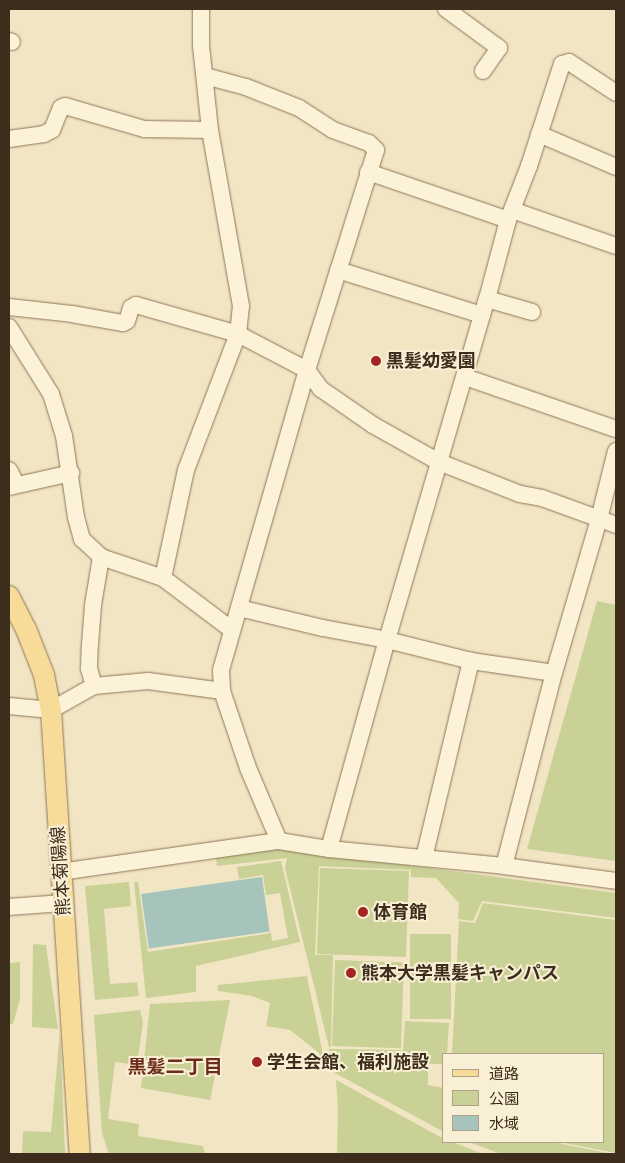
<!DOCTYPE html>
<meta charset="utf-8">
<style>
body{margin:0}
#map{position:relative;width:625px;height:1163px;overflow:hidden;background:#f2e5c4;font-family:Bitter,"Noto Sans JP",serif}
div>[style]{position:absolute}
.green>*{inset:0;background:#c9d196;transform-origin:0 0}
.water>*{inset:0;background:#a6c4bc;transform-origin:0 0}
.roads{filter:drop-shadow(0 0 1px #8e7658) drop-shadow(0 0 1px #8e7658)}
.minor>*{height:16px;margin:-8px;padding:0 8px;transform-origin:8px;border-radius:8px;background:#fbf2d8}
.major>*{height:20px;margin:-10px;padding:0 10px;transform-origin:10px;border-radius:10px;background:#f7dc99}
.dots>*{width:14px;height:14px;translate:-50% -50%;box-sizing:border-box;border:2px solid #f8efd4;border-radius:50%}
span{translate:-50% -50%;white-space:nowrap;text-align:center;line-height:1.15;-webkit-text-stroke:4px #f8efd4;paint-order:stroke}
.poi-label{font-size:18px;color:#3d2d1d;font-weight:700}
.left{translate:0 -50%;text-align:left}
.street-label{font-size:18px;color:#3d2d1d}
.neighbourhood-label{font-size:19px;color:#6d2c19;font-weight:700}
.frame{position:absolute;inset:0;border:10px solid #3d2d1d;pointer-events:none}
.legend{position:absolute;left:442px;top:1053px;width:162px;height:90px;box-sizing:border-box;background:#f8efd4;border:1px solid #ada18b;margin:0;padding:6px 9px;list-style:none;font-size:15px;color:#3d2d1d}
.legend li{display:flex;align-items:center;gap:10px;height:25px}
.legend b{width:25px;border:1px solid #ada18b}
</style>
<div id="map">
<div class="green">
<i style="clip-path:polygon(597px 601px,616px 605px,616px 861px,527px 849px)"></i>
<i style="clip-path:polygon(280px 848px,616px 893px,616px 918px,482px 901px,473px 921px,458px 919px,459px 903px,436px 878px,411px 877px,411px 870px,319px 866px,315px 955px,333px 955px,331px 1047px,329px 1047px,285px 868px,287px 858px,217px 866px,216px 857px)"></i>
<i style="clip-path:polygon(281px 861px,300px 942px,196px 966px,196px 992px,146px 998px,134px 882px,138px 882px,148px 952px,271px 933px,272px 941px,288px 938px,280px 893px,266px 895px,263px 875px,239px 879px,237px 867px)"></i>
<i style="left:320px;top:868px;width:89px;height:86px;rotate:2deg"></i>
<i style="clip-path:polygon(129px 882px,131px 906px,104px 909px,110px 984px,137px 982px,139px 996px,95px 1000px,85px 886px)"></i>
<i style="clip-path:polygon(483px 903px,616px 920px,616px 1153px,559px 1142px,604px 1142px,604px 1054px,452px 1054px,459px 921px,475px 923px)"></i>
<i style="left:410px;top:934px;width:41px;height:85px"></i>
<i style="clip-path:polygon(33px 944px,46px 945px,58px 1029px,32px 1027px)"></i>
<i style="left:335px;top:960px;width:69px;height:86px;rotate:2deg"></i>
<i style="clip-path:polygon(20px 962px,20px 999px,13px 1024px,9px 1024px,9px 963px)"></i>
<i style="clip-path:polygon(307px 976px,327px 1074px,319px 1053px,290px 1030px,266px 1026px,270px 1003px,252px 996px,218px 991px,218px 985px)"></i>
<i style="clip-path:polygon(230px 1000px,210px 1100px,141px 1088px,150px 1004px)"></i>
<i style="clip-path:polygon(140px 1010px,143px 1022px,137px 1065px,115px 1062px,108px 1119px,139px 1124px,138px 1136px,203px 1146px,205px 1154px,109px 1154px,102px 1133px,94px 1015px)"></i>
<i style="clip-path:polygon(405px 1021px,449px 1023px,447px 1054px,444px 1054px,444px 1064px,428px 1064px,428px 1085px,444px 1088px,444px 1132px,335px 1073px,329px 1049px,403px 1050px)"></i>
<i style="clip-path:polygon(60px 1032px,65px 1154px,22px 1154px,23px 1131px,51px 1132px)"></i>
<i style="clip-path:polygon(336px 1080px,444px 1139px,444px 1142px,452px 1142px,483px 1154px,337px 1154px,338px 1108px)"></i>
<i style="clip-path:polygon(469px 1142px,552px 1142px,613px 1154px,501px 1154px)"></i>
</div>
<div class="water">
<i style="left:262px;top:877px;width:55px;height:122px;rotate:82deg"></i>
</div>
<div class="roads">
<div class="minor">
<i style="left:446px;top:9px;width:66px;rotate:36.3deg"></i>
<i style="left:499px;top:48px;width:28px;rotate:125deg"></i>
<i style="left:9px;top:41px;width:3px;rotate:18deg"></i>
<i style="left:205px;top:76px;width:42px;rotate:15deg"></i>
<i style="left:246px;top:87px;width:57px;rotate:21.6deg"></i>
<i style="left:299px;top:108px;width:40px;rotate:32.9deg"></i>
<i style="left:333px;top:130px;width:38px;rotate:20deg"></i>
<i style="left:369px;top:143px;width:10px;rotate:45deg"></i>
<i style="left:376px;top:150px;width:231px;rotate:107.4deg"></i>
<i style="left:307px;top:370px;width:312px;rotate:106deg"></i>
<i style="left:221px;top:670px;width:21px;rotate:87deg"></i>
<i style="left:222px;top:691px;width:81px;rotate:71.3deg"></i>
<i style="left:248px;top:768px;width:79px;rotate:67deg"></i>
<i style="left:539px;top:134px;width:84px;rotate:23.2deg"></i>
<i style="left:9px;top:139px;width:35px;rotate:-8deg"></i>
<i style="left:44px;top:134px;width:9px;rotate:-27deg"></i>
<i style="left:52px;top:130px;width:24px;rotate:-68deg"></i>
<i style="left:61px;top:108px;width:4px;rotate:-27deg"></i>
<i style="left:65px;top:106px;width:82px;rotate:16.2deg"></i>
<i style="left:144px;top:129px;width:66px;rotate:0.9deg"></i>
<i style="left:368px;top:172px;width:148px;rotate:18.9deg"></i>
<i style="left:512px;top:210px;width:110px;rotate:19.1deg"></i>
<i style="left:338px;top:270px;width:151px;rotate:17.4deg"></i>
<i style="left:487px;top:299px;width:47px;rotate:16.1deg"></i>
<i style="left:9px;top:307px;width:63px;rotate:6.3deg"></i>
<i style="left:72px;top:314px;width:52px;rotate:10deg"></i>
<i style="left:123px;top:323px;width:4px;rotate:-27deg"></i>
<i style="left:127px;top:321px;width:14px;rotate:-73deg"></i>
<i style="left:131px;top:308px;width:6px;rotate:-31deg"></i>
<i style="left:136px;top:305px;width:106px;rotate:15.9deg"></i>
<i style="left:238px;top:334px;width:78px;rotate:27.6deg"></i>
<i style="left:307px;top:370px;width:24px;rotate:54deg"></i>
<i style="left:321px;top:389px;width:63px;rotate:34.7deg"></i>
<i style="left:373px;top:425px;width:76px;rotate:29.3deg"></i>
<i style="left:439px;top:462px;width:87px;rotate:21.6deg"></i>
<i style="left:520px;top:494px;width:22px;rotate:10deg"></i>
<i style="left:542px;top:498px;width:79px;rotate:20deg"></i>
<i style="left:9px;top:327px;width:79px;rotate:57.9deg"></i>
<i style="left:51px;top:394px;width:44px;rotate:72.8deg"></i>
<i style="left:64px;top:436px;width:82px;rotate:81.6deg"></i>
<i style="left:76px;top:517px;width:23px;rotate:75deg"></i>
<i style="left:82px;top:539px;width:26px;rotate:43deg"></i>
<i style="left:101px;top:557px;width:65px;rotate:18.7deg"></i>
<i style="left:163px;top:578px;width:86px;rotate:37deg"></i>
<i style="left:465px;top:377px;width:160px;rotate:19deg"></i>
<i style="left:9px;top:470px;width:16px;rotate:63deg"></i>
<i style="left:9px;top:487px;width:64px;rotate:-12.7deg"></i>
<i style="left:163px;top:578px;width:110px;rotate:-78deg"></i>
<i style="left:186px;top:470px;width:146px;rotate:-69.1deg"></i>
<i style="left:238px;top:334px;width:28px;rotate:-84deg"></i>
<i style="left:241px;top:306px;width:179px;rotate:-100deg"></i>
<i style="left:210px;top:130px;width:84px;rotate:-96.1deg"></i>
<i style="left:201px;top:46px;width:37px;rotate:-90deg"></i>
<i style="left:239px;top:608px;width:86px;rotate:13.4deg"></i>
<i style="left:323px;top:628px;width:65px;rotate:10.6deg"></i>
<i style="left:387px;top:640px;width:87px;rotate:14deg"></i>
<i style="left:471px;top:661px;width:84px;rotate:8.2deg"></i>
<i style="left:94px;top:686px;width:19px;rotate:-106deg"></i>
<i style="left:89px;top:668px;width:23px;rotate:-88deg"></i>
<i style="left:90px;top:645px;width:40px;rotate:-85.7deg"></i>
<i style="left:93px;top:605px;width:49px;rotate:-80.5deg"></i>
<i style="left:9px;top:706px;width:42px;rotate:5.4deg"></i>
<i style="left:51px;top:710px;width:49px;rotate:-29.2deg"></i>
<i style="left:94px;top:686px;width:54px;rotate:-5.3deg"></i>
<i style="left:148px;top:681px;width:75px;rotate:7.7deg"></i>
<i style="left:329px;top:849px;width:217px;rotate:-74.5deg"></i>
<i style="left:387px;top:640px;width:355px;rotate:-73.7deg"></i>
<i style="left:487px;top:299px;width:82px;rotate:-75.1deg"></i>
<i style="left:508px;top:220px;width:58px;rotate:-68.7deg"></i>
<i style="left:529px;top:166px;width:107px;rotate:-72.1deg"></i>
<i style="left:562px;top:64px;width:7px;rotate:-16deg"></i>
<i style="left:569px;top:62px;width:56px;rotate:33.4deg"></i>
<i style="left:424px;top:858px;width:203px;rotate:-76.6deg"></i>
<i style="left:504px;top:866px;width:199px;rotate:-75.5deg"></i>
<i style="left:554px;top:673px;width:160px;rotate:-73.7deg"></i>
<i style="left:599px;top:519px;width:70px;rotate:-76deg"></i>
<i style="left:60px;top:872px;width:221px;rotate:-8.1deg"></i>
<i style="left:279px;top:841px;width:51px;rotate:9.1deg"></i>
<i style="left:329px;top:849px;width:176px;rotate:5.5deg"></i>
<i style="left:504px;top:866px;width:113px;rotate:7.6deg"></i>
<i style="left:9px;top:907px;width:54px;rotate:-4.2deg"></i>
</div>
<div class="major">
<i style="left:9px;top:596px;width:37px;rotate:63deg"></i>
<i style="left:26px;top:629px;width:49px;rotate:68.6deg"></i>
<i style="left:44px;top:675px;width:36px;rotate:79deg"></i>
<i style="left:51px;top:710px;width:445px;rotate:86.3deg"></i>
</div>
</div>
<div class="dots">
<i style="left:376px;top:361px;background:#a22523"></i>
<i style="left:363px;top:912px;background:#a22523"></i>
<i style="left:351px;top:973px;background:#a22523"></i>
<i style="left:257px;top:1062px;background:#a22523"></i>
</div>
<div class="poi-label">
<span class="left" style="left:386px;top:361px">黒髪幼愛園</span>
<span class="left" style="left:373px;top:912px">体育館</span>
<span class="left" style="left:361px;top:973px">熊本大学黒髪キャンパス</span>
<span class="left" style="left:267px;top:1062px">学生会館、福利施設</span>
</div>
<div class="street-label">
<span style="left:61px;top:871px;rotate:-94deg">熊本菊陽線</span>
</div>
<div class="neighbourhood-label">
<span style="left:175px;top:1067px">黒髪二丁目</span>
</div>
<div class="frame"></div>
<ul class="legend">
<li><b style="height:6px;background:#f7dc99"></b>道路</li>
<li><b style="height:14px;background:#c9d196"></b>公園</li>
<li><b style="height:14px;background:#a6c4bc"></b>水域</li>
</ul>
</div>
